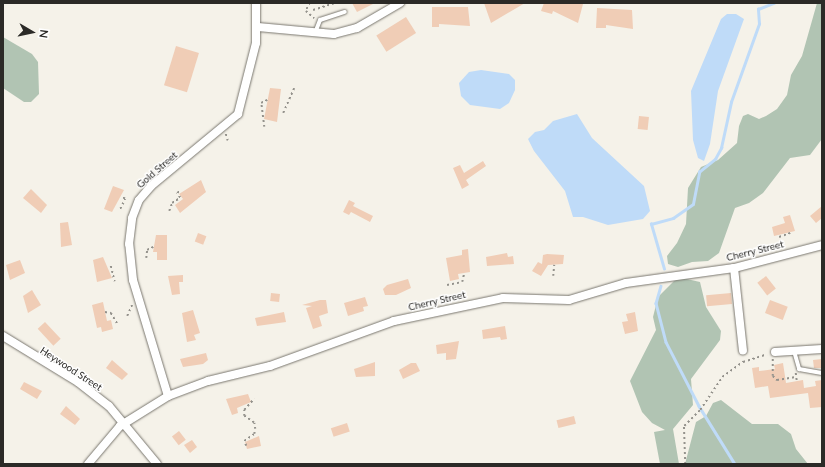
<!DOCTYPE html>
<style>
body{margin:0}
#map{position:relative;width:825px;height:467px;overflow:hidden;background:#f5f2e9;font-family:Lato,sans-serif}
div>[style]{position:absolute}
.green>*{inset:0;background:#b1c4b3}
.water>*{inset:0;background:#bfdbf8}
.stream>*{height:2.5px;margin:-1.25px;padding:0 1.25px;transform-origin:1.25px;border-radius:1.25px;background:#bfdbf8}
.building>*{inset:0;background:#f0cdb6;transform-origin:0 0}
.path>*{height:1.5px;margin-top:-0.75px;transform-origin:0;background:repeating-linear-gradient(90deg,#94928c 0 2px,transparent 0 5px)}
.roads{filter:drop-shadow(0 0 1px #7a776f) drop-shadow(0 0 1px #7a776f)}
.service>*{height:4px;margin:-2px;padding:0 2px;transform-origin:2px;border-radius:2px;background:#fff}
.minor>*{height:8px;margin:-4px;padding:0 4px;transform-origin:4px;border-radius:4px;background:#fff}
span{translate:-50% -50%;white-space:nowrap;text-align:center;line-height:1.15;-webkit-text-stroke:3px #fff;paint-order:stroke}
.street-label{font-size:10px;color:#2b2a27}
.frame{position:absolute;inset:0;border:4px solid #2b2a27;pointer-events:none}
.north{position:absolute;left:12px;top:12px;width:40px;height:40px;-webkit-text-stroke:3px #fff;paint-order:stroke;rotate:99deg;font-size:11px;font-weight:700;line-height:16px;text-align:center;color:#2b2a27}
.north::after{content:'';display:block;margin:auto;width:14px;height:18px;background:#2b2a27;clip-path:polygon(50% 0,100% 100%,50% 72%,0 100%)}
</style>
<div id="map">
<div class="green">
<i style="clip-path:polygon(817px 3px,822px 3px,822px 139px,810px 155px,790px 158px,763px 193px,749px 203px,735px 208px,719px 253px,708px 261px,692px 262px,678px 267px,668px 264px,667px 256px,677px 243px,686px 224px,688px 188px,701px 167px,718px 160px,737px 143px,739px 126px,743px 116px,748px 114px,759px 119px,766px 116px,777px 109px,787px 95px,791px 75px,802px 56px)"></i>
<i style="clip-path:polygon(3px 37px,32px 54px,38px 62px,39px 94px,31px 102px,24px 102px,3px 88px)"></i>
<i style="clip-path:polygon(678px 277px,700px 282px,706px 307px,721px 331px,720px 340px,691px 379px,693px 405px,673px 429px,679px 464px,660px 464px,654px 432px,665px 430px,652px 423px,642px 412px,630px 381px,656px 330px,653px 317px,658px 297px)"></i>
<i style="clip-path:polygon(721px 400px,752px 424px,778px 424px,791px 434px,796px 449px,808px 464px,685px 464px,696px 422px,706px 416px,713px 403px)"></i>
</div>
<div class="water">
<i style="clip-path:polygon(727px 14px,736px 14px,744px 19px,718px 91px,710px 144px,704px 161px,698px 158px,693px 140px,691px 91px,721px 19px)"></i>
<i style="clip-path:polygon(481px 70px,509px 74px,515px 80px,515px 90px,509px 103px,500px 109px,470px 105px,461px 96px,459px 83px,469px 72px)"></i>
<i style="clip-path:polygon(577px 114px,592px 138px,644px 186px,650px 211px,643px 219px,608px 225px,583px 217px,573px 217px,565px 191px,534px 151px,528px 139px,535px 132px,544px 130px,553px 121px)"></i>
</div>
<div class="stream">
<i style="left:664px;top:269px;width:47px;rotate:-106.1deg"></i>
<i style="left:651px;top:224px;width:23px;rotate:-15deg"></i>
<i style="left:673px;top:218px;width:24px;rotate:-35deg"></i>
<i style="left:693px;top:204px;width:33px;rotate:-79deg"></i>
<i style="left:699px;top:172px;width:21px;rotate:-39deg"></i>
<i style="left:715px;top:159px;width:13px;rotate:-61deg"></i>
<i style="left:721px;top:148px;width:47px;rotate:-77.7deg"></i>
<i style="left:731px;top:102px;width:83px;rotate:-70.3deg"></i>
<i style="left:759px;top:24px;width:15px;rotate:-94deg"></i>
<i style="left:758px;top:9px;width:17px;rotate:-21deg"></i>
<i style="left:661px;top:286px;width:18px;rotate:106deg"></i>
<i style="left:656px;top:303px;width:40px;rotate:75.6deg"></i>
<i style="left:666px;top:342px;width:72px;rotate:62.7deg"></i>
<i style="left:699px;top:406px;width:68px;rotate:58.2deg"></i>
</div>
<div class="building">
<i style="clip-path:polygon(352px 3px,375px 3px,357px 12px)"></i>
<i style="clip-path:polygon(484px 3px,525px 3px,491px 23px)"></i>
<i style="clip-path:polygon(544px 3px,583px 4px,578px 23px,553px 11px,552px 14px,541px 11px)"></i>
<i style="clip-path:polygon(432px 7px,468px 7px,470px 26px,439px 24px,439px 27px,432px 27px)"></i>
<i style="clip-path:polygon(597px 8px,632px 10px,633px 29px,606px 25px,606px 28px,596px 28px)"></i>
<i style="left:406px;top:17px;width:19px;height:35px;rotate:58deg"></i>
<i style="left:176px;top:46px;width:24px;height:41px;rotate:17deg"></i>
<i style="clip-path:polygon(270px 88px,281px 89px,277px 122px,264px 119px)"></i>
<i style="left:639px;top:116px;width:10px;height:13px;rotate:6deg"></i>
<i style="clip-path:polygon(483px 161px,486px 166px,466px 180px,469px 185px,462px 189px,453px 168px,460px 165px,464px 173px)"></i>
<i style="clip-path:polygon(201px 180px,206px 192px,180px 213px,175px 205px,183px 199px,179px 194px)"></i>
<i style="clip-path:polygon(113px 186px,124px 190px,112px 212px,104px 209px)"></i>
<i style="clip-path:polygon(31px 189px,47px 205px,41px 213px,23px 198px)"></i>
<i style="clip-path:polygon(349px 200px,355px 203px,353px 206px,373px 216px,370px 222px,351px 212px,349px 215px,343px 212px)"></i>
<i style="clip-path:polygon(822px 206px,822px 218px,816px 223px,810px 216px)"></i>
<i style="clip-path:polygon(790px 215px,795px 231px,774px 236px,772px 227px,785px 223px,783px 217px)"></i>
<i style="clip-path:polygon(68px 222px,72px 245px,61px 247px,60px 223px)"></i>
<i style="left:198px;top:233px;width:9px;height:9px;rotate:21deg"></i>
<i style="clip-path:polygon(156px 235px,167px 235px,167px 260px,157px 260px,157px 252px,153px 252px)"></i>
<i style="clip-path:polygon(468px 249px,470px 272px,458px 274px,459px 279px,450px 281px,446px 258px,462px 255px,462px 250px)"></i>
<i style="clip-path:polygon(507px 253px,508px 257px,513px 256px,514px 264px,487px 266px,486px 257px)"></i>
<i style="clip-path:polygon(547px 254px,564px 255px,563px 264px,548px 265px,541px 276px,532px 271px,538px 262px,542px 264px,543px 255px)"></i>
<i style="clip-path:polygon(103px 257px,112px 278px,97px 282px,93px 260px)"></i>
<i style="clip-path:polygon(20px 260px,25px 273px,10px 280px,6px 265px)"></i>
<i style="clip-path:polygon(183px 275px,183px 282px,179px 282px,180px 294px,172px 295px,168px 276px)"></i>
<i style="left:766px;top:276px;width:16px;height:11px;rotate:52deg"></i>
<i style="clip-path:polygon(408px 279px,411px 288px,396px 295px,385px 295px,383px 289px,387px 285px)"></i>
<i style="clip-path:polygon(32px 290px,41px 305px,28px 313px,23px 296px)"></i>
<i style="left:271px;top:293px;width:9px;height:8px;rotate:6deg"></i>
<i style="left:731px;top:293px;width:11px;height:25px;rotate:85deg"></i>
<i style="clip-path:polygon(365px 297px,368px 306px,363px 307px,364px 311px,348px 316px,344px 303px)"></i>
<i style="clip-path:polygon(320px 300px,326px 300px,328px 313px,319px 316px,322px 326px,313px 329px,306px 308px,312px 306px,302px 305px)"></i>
<i style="left:770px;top:300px;width:19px;height:14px;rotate:21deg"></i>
<i style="clip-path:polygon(103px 302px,107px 321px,111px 320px,113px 329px,102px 332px,101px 327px,97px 328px,92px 305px)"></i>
<i style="clip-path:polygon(193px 310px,200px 333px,194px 335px,196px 340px,187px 342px,182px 313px)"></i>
<i style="clip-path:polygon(284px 312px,286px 322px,257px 326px,255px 318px)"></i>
<i style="clip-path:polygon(635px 312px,638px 331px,625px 334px,622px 322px,628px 321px,626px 314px)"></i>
<i style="left:45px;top:322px;width:23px;height:10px;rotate:47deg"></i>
<i style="clip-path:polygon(505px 326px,507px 339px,501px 340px,500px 337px,483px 339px,482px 330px)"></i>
<i style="clip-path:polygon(459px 341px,456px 359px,446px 360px,446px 353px,437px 354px,436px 345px)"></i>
<i style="clip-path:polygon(206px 353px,208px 360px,203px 364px,183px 367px,180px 359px)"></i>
<i style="clip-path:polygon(822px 359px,822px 368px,814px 368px,813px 360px)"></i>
<i style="clip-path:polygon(112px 360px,128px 374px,122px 380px,106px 368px)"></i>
<i style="clip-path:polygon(375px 362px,375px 376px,356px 377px,354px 369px)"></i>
<i style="clip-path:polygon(411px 363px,416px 363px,420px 371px,403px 379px,399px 370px)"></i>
<i style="clip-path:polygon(783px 363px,786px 383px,803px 380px,804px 388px,816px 386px,815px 381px,822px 380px,822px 407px,810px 408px,808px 393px,770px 398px,768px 386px,755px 388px,752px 368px,759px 367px,759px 371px,775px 369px,774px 365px)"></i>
<i style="clip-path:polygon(24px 382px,42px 391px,37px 399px,20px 389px)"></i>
<i style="clip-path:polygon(248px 394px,251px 402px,237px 408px,238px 413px,232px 415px,226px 399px)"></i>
<i style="clip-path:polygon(66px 406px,80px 419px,75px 425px,60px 414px)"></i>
<i style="left:574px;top:416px;width:8px;height:18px;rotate:76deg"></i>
<i style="left:347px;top:423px;width:9px;height:17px;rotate:72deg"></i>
<i style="left:179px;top:431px;width:11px;height:9px;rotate:52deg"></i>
<i style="clip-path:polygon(259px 436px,261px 446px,247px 449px,245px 442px)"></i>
<i style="clip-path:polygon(192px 440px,197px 447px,190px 453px,184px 445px)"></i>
</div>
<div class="path">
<i style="left:310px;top:3px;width:9px;rotate:117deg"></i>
<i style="left:306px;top:11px;width:11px;rotate:41deg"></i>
<i style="left:313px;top:10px;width:22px;rotate:-18deg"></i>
<i style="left:283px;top:113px;width:27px;rotate:-66deg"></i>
<i style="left:264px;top:127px;width:24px;rotate:-97deg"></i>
<i style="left:261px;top:103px;width:7px;rotate:-27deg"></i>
<i style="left:226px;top:134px;width:7px;rotate:74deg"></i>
<i style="left:120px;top:209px;width:11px;rotate:-63deg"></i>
<i style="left:125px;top:199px;width:4px;rotate:-153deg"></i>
<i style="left:169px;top:211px;width:9px;rotate:-69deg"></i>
<i style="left:172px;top:203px;width:9px;rotate:-32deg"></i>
<i style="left:180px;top:198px;width:6px;rotate:-121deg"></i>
<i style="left:177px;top:193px;width:5px;rotate:-37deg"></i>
<i style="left:779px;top:237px;width:12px;rotate:-20deg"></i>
<i style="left:146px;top:258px;width:8px;rotate:-83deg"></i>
<i style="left:147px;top:250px;width:7px;rotate:-27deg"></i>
<i style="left:111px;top:266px;width:16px;rotate:76deg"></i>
<i style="left:553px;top:276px;width:11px;rotate:-85deg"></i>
<i style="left:447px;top:285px;width:15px;rotate:-11deg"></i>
<i style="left:462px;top:282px;width:9px;rotate:-77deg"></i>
<i style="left:105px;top:312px;width:6px;rotate:9deg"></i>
<i style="left:111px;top:313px;width:12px;rotate:59deg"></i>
<i style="left:127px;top:316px;width:12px;rotate:-66deg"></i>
<i style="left:773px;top:359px;width:17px;rotate:90deg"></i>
<i style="left:773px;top:376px;width:6px;rotate:45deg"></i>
<i style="left:777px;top:380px;width:19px;rotate:-9deg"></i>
<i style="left:796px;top:373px;width:8px;rotate:83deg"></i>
<i style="left:246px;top:446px;width:5px;rotate:-112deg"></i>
<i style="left:244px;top:441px;width:12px;rotate:-35deg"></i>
<i style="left:254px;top:434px;width:5px;rotate:-79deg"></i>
<i style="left:255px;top:429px;width:6px;rotate:-99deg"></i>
<i style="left:254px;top:423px;width:12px;rotate:-145deg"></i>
<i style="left:244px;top:416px;width:6px;rotate:-90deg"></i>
<i style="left:244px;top:410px;width:15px;rotate:-48deg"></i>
<i style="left:685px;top:464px;width:38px;rotate:-92deg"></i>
<i style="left:684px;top:426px;width:23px;rotate:-45deg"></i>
<i style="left:700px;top:410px;width:40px;rotate:-56deg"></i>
<i style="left:722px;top:377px;width:26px;rotate:-36deg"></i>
<i style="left:743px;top:362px;width:25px;rotate:-18deg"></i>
</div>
<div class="roads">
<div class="service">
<i style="left:315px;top:33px;width:14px;rotate:-69deg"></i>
<i style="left:320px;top:20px;width:26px;rotate:-18deg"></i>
<i style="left:794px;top:351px;width:19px;rotate:74deg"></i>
<i style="left:799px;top:369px;width:23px;rotate:10deg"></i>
</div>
<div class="minor">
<i style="left:258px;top:27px;width:76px;rotate:5.3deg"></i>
<i style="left:334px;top:34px;width:24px;rotate:-15deg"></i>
<i style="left:357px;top:28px;width:50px;rotate:-30.2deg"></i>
<i style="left:734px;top:268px;width:83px;rotate:83.8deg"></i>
<i style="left:3px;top:336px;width:88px;rotate:31.5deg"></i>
<i style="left:78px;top:382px;width:39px;rotate:38deg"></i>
<i style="left:109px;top:406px;width:75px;rotate:50.4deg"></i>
<i style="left:775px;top:352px;width:47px;rotate:-3.7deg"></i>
<i style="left:168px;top:396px;width:121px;rotate:-106.8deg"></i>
<i style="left:133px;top:280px;width:36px;rotate:-96deg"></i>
<i style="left:129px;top:244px;width:26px;rotate:-83deg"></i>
<i style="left:132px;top:218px;width:19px;rotate:-69deg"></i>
<i style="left:139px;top:200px;width:18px;rotate:-49deg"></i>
<i style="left:151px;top:186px;width:113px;rotate:-39.6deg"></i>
<i style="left:238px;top:114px;width:73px;rotate:-75.8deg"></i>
<i style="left:256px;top:43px;width:40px;rotate:-90deg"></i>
<i style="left:88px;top:464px;width:50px;rotate:-49.9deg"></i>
<i style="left:120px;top:426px;width:57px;rotate:-32deg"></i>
<i style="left:168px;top:396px;width:43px;rotate:-20.6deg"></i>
<i style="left:208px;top:381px;width:64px;rotate:-13.6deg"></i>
<i style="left:270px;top:366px;width:132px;rotate:-19.9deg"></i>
<i style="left:394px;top:321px;width:111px;rotate:-11.9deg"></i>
<i style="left:503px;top:298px;width:66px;rotate:1.7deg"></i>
<i style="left:569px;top:300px;width:59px;rotate:-16.6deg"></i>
<i style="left:626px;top:283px;width:109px;rotate:-7.9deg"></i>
<i style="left:734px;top:268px;width:91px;rotate:-14.6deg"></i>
</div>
</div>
<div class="street-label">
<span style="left:157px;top:170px;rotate:-41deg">Gold Street</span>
<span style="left:755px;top:251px;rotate:-14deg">Cherry Street</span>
<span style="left:437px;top:301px;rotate:-13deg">Cherry Street</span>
<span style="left:71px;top:369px;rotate:33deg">Heywood Street</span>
</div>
<div class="frame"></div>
<div class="north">N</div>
</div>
